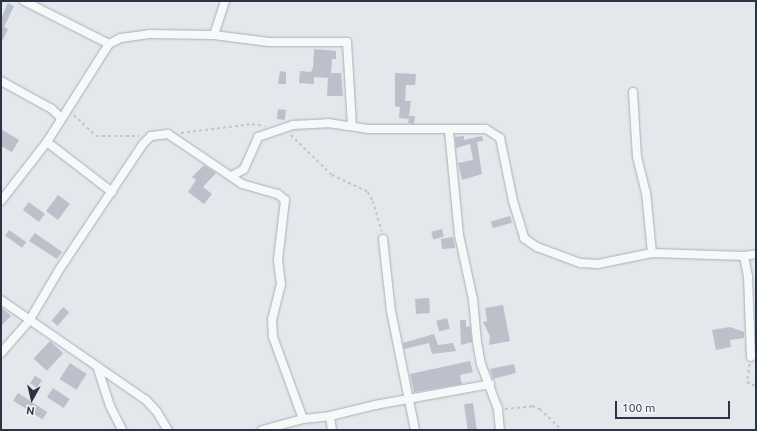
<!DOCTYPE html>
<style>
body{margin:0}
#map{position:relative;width:757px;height:431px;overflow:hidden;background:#e4e7ec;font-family:Ubuntu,sans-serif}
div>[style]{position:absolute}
.building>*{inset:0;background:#bbc0ca;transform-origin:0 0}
.path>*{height:1.5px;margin-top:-0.75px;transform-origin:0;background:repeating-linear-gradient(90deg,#c2c5cb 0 3px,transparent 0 6px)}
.roads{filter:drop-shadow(0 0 1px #a9aeb7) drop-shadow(0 0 1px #a9aeb7)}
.minor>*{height:8px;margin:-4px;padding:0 4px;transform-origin:4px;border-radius:4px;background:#f7f8fa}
span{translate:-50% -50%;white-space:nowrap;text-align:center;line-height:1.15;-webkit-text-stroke:3px #f4f6f9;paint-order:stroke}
.frame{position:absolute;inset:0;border:2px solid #2b3445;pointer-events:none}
.north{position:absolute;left:12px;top:379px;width:40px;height:40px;-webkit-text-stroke:3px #f4f6f9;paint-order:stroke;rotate:188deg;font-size:11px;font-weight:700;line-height:16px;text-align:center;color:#2b3445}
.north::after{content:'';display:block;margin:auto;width:14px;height:18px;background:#2b3445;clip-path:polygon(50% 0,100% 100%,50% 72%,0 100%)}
.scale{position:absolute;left:615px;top:401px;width:115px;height:18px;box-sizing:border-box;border:2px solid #2b3445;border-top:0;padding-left:5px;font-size:12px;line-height:14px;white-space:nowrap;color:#2b3445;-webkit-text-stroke:3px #f4f6f9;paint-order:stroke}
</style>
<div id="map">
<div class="building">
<i style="clip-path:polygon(8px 3px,14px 6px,4px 27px,8px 29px,1px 44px,1px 19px)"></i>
<i style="clip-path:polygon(314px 49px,336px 51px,336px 59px,332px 59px,331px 73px,341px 73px,343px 96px,327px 96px,328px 78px,314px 77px,314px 84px,299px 83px,300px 71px,311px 72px,313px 68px)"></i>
<i style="clip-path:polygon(280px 71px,286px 72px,286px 84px,278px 84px)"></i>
<i style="clip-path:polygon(395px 73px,416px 74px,415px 85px,406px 85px,405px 101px,411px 101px,409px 116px,415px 116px,414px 124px,408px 123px,409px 119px,399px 118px,400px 107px,395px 106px)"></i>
<i style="left:278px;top:109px;width:8px;height:10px;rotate:7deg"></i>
<i style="clip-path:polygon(1px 129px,19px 140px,12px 152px,1px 146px)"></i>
<i style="clip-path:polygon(464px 136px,464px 140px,482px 136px,483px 141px,477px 142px,482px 174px,462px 180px,458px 163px,473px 160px,470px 144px,456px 148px,455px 137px)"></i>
<i style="clip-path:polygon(204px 165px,216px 173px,203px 187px,212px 194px,204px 204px,188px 192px,196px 180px,192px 177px)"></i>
<i style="left:58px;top:195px;width:15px;height:20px;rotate:37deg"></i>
<i style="left:29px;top:202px;width:20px;height:10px;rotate:37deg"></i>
<i style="left:510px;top:216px;width:7px;height:20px;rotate:74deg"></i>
<i style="left:442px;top:229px;width:8px;height:11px;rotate:76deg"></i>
<i style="left:9px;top:230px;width:21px;height:7px;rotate:35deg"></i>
<i style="clip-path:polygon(35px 233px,62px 252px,57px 259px,29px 241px)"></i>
<i style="clip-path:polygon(453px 237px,455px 248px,442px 249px,441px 239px)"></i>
<i style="left:429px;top:298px;width:15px;height:14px;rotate:86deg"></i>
<i style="clip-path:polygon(503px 305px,510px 341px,489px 345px,490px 336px,483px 322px,487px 321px,485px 308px)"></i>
<i style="clip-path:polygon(1px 307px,11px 316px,1px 326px)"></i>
<i style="left:63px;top:307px;width:8px;height:18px;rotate:40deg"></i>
<i style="left:447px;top:318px;width:11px;height:11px;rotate:75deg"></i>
<i style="clip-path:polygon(460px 320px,466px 320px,466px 327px,470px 326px,472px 342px,461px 345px)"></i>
<i style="clip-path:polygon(730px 327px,744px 332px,744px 338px,730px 340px,731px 347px,716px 350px,712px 330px)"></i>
<i style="clip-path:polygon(434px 334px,438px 345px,453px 343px,456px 351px,432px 354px,429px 343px,404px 349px,403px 343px)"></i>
<i style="left:50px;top:341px;width:18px;height:24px;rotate:43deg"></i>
<i style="clip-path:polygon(470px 361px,473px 372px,460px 375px,462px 384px,414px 392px,410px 374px)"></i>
<i style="left:70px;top:363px;width:20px;height:19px;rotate:33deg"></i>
<i style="clip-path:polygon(514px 364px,516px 373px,493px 379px,490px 369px)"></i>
<i style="clip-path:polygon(35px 376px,42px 380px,37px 388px,30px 383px)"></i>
<i style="left:53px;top:388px;width:20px;height:11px;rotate:33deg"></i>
<i style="left:18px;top:393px;width:35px;height:9px;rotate:33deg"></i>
<i style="left:473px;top:403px;width:27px;height:9px;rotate:82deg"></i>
</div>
<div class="path">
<i style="left:74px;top:115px;width:30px;rotate:44deg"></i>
<i style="left:96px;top:136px;width:43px"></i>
<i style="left:181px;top:133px;width:72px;rotate:-7.2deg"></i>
<i style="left:252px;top:124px;width:13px;rotate:9deg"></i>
<i style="left:291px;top:135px;width:57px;rotate:44.3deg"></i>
<i style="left:332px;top:175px;width:40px;rotate:25deg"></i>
<i style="left:368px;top:192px;width:10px;rotate:61deg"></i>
<i style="left:373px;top:201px;width:32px;rotate:74deg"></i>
<i style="left:750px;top:364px;width:18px;rotate:99deg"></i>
<i style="left:747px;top:382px;width:10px;rotate:24deg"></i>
<i style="left:505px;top:409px;width:27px;rotate:-6deg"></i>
<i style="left:532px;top:406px;width:9px;rotate:21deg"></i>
<i style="left:540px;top:409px;width:30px;rotate:44deg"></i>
</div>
<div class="roads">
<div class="minor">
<i style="left:24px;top:1px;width:95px;rotate:26.8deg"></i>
<i style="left:214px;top:35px;width:36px;rotate:-72deg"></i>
<i style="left:1px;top:81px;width:58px;rotate:28.8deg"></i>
<i style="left:52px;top:109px;width:13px;rotate:45deg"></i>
<i style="left:633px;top:92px;width:65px;rotate:86.5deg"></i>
<i style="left:637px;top:157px;width:36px;rotate:76deg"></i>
<i style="left:646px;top:192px;width:61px;rotate:84.4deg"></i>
<i style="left:449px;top:131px;width:104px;rotate:84.5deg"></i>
<i style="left:459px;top:235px;width:66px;rotate:77.7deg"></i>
<i style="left:473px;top:299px;width:43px;rotate:84.7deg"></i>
<i style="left:477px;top:342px;width:22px;rotate:80deg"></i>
<i style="left:481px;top:364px;width:48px;rotate:69.3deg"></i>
<i style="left:498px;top:409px;width:21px;rotate:85deg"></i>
<i style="left:47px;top:142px;width:82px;rotate:37.6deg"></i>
<i style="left:232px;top:176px;width:14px;rotate:-30deg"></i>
<i style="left:244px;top:169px;width:35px;rotate:-66deg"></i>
<i style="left:258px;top:137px;width:37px;rotate:-19deg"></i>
<i style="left:293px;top:125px;width:35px;rotate:-3deg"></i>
<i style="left:328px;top:123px;width:40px;rotate:8.5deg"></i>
<i style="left:368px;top:129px;width:118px"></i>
<i style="left:486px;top:129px;width:17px;rotate:33deg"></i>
<i style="left:500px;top:138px;width:64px;rotate:78.3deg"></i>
<i style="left:513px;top:201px;width:39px;rotate:73deg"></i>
<i style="left:524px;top:238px;width:16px;rotate:35deg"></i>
<i style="left:537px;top:247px;width:46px;rotate:20.4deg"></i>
<i style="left:580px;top:263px;width:18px;rotate:3deg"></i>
<i style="left:598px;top:264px;width:55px;rotate:-11.5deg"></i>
<i style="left:652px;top:253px;width:92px;rotate:1.9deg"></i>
<i style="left:744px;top:256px;width:12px;rotate:-9deg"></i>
<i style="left:1px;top:201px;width:75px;rotate:-52.1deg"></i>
<i style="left:47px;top:142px;width:116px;rotate:-57.7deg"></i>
<i style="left:109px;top:44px;width:13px;rotate:-27deg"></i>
<i style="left:121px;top:38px;width:28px;rotate:-8deg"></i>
<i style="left:149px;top:34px;width:65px;rotate:0.9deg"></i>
<i style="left:214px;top:35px;width:55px;rotate:7.3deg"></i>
<i style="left:269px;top:42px;width:78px"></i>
<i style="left:347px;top:42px;width:84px;rotate:86.6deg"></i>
<i style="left:383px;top:239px;width:72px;rotate:83.7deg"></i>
<i style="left:391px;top:311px;width:121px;rotate:78.6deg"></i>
<i style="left:744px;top:256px;width:20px;rotate:79deg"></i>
<i style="left:748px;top:276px;width:81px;rotate:87.9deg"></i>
<i style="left:1px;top:300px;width:176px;rotate:34.6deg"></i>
<i style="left:146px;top:400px;width:16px;rotate:47deg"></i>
<i style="left:157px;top:412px;width:21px;rotate:59deg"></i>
<i style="left:1px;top:353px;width:43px;rotate:-48.8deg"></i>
<i style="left:29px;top:321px;width:59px;rotate:-59.5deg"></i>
<i style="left:59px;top:270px;width:151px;rotate:-56.3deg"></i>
<i style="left:143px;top:144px;width:11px;rotate:-45deg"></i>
<i style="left:151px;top:136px;width:17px;rotate:-7deg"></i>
<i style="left:168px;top:134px;width:89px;rotate:34deg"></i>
<i style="left:242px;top:184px;width:37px;rotate:16deg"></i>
<i style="left:278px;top:194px;width:9px;rotate:41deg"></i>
<i style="left:285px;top:200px;width:60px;rotate:96.7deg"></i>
<i style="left:278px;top:260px;width:24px;rotate:83deg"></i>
<i style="left:281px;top:284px;width:36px;rotate:104deg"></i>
<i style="left:272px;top:319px;width:18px;rotate:87deg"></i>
<i style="left:273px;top:337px;width:87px;rotate:69.9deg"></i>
<i style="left:98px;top:369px;width:39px;rotate:72deg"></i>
<i style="left:110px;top:406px;width:27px;rotate:63deg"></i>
<i style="left:330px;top:416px;width:14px;rotate:82deg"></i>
<i style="left:262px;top:430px;width:42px;rotate:-15deg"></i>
<i style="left:303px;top:419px;width:27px;rotate:-6deg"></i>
<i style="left:330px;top:416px;width:46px;rotate:-13.7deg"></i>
<i style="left:375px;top:405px;width:117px;rotate:-10.3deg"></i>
</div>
</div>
<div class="frame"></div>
<div class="north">N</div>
<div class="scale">100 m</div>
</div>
